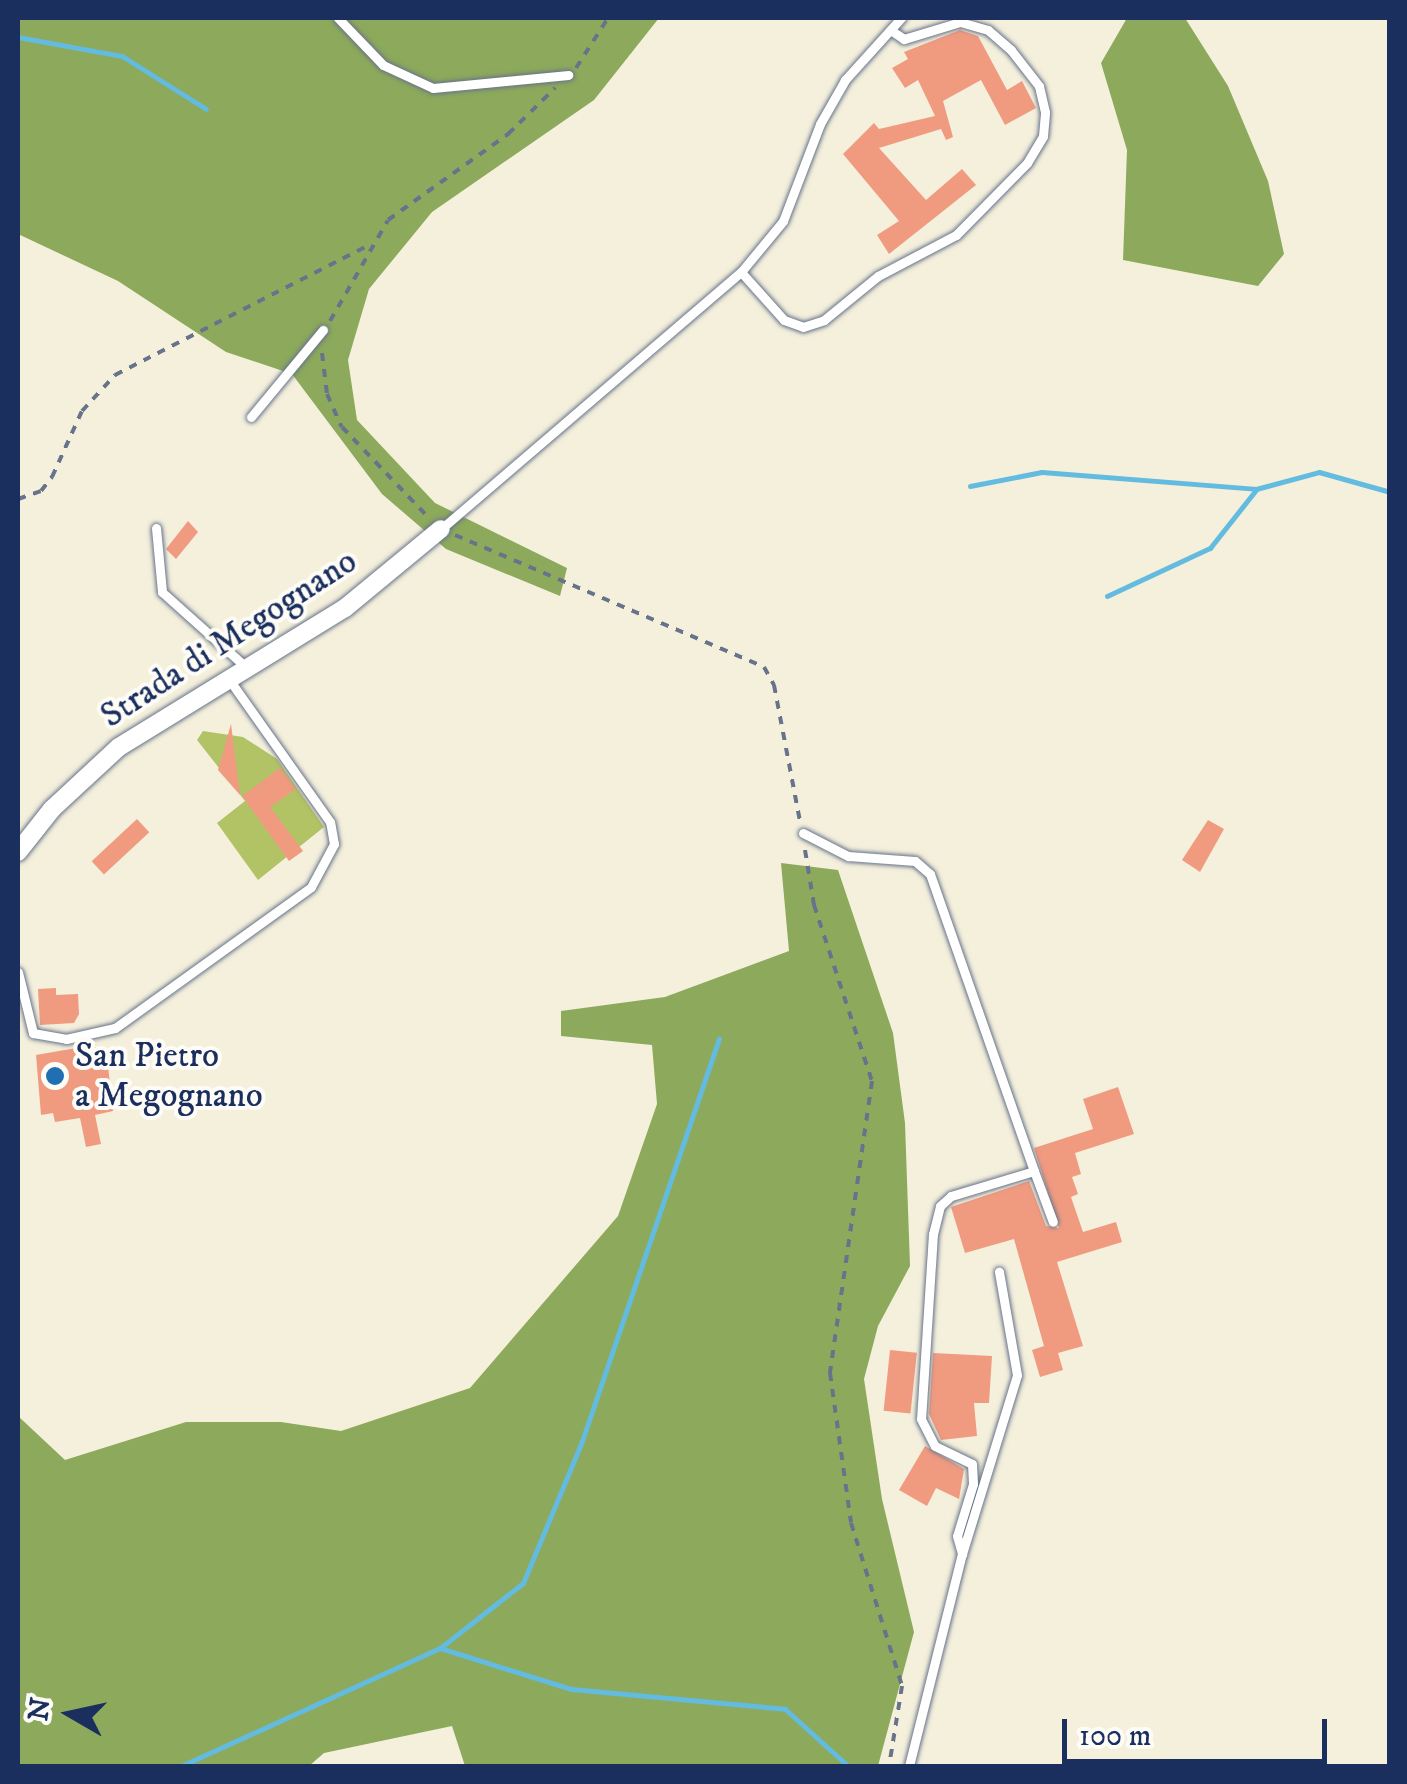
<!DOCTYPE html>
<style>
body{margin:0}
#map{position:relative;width:1407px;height:1784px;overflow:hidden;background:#f4f0dc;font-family:"IM FELL DW Pica",serif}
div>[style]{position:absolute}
.green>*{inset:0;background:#b2c366}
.forest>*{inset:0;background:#8da95b}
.stream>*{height:5px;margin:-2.5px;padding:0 2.5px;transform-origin:2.5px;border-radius:2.5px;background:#63bbe0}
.building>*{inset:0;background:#f09b80;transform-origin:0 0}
.path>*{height:4px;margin-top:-2px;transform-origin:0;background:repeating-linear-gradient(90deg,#67738a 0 8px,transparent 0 16px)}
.roads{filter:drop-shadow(0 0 2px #67738a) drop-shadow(0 0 2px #67738a)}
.service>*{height:9px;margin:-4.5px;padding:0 4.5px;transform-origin:4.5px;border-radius:4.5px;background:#fff}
.minor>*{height:18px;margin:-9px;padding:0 9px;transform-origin:9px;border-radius:9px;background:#fff}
.dots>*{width:28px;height:28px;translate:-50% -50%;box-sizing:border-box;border:5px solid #fdfcf7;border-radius:50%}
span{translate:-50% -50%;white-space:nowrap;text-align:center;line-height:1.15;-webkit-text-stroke:8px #fdfcf7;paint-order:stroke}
.street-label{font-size:35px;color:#1b2f5e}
.poi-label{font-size:35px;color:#1b2f5e}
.left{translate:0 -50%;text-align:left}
.frame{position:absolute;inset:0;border:20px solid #1b2f5e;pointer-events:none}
.north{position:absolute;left:20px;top:1664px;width:100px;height:100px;-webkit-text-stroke:8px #fdfcf7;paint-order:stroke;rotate:279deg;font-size:28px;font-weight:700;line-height:40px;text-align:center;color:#1b2f5e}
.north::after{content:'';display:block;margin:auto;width:35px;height:45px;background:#1b2f5e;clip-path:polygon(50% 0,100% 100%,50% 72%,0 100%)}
.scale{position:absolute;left:1062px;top:1719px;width:265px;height:45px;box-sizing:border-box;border:5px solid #1b2f5e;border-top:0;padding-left:12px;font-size:30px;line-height:35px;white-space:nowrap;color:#1b2f5e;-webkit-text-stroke:8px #fdfcf7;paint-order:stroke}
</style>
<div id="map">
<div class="green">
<i style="clip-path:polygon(203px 731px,243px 737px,277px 759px,324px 827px,258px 880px,217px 823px,245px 801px,197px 740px)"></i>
</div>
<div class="forest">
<i style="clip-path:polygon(18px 18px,659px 18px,594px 100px,432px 212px,369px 289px,348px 360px,357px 420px,435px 503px,567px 568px,560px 596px,446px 549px,382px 494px,292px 374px,226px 352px,118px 281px,18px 234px)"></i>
<i style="clip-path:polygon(1127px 18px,1185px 18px,1228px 86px,1268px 181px,1284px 254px,1258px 286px,1123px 260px,1127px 150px,1101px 63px)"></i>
<i style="clip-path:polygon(781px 863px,838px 870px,893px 1033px,905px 1123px,910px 1266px,878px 1326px,864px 1379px,882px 1499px,914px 1632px,878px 1766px,465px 1766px,452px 1726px,324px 1753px,309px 1766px,18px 1766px,18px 1416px,65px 1460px,186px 1422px,281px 1422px,341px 1431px,470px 1388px,618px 1216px,657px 1104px,652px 1045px,561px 1036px,561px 1011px,665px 997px,789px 951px)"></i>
</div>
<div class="stream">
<i style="left:18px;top:37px;width:106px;rotate:10.4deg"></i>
<i style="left:122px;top:56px;width:99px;rotate:32.2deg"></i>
<i style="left:970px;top:486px;width:73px;rotate:-11deg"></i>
<i style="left:1042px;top:472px;width:215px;rotate:4.5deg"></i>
<i style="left:1256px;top:489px;width:65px;rotate:-15.1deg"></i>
<i style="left:1319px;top:472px;width:74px;rotate:15.7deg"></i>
<i style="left:1107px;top:596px;width:114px;rotate:-25deg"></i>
<i style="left:1210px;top:548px;width:73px;rotate:-51.7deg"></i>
<i style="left:440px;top:1648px;width:137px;rotate:17.4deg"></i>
<i style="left:571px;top:1689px;width:215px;rotate:5.3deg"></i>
<i style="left:785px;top:1709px;width:85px;rotate:42.1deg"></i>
<i style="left:181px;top:1766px;width:285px;rotate:-24.5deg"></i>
<i style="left:440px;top:1648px;width:105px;rotate:-38.1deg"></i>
<i style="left:523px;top:1583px;width:154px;rotate:-67.4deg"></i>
<i style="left:582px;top:1441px;width:425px;rotate:-71.2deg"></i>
</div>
<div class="building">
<i style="clip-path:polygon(960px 30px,978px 36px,1007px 90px,1022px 81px,1036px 108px,1005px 125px,981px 80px,943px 101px,953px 137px,946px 140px,941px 129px,879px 148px,926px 200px,962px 169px,976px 185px,889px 254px,877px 235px,899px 221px,843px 154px,874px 123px,879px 129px,935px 116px,918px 80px,905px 88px,892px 68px,908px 59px,904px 52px)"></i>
<i style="clip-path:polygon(188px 521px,198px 532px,176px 559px,166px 549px)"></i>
<i style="clip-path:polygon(231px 724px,240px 795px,218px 770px)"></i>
<i style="clip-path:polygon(280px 768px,296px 789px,270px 807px,303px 851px,289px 861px,242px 796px)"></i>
<i style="left:137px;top:819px;width:18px;height:62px;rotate:47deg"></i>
<i style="clip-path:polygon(1208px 820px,1224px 829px,1200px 872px,1182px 860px)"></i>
<i style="clip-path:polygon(56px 988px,56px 995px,78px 994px,79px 1014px,74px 1023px,40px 1025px,38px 989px)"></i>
<i style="clip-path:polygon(82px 1047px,106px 1048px,113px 1111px,95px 1115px,101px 1144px,86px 1147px,80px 1118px,55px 1122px,53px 1113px,41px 1115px,36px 1055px)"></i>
<i style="clip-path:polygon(1118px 1087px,1134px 1134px,1075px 1153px,1081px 1174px,1072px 1177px,1078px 1194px,1071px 1197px,1083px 1232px,1116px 1222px,1122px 1242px,1057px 1262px,1083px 1346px,1058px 1353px,1063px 1370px,1040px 1377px,1032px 1350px,1044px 1346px,1014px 1239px,965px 1253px,951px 1207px,1029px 1181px,1046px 1226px,1059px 1228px,1034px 1148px,1093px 1129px,1083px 1099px)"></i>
<i style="left:890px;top:1350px;width:27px;height:61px;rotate:6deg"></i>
<i style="clip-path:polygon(933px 1353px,992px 1356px,989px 1403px,974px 1403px,977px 1436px,941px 1440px,929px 1414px)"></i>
<i style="clip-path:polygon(925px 1446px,964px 1469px,959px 1499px,936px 1488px,927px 1506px,899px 1490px)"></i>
</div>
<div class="path">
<i style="left:576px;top:68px;width:59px;rotate:-57.4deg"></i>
<i style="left:330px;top:321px;width:116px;rotate:-60.1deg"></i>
<i style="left:388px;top:220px;width:148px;rotate:-35.6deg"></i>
<i style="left:508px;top:134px;width:66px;rotate:-44.4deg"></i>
<i style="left:322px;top:353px;width:41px;rotate:83deg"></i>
<i style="left:327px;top:394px;width:36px;rotate:66deg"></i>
<i style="left:342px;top:427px;width:127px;rotate:46.3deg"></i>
<i style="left:18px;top:499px;width:24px;rotate:-19deg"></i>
<i style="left:41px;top:491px;width:18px;rotate:-52deg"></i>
<i style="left:52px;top:477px;width:72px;rotate:-65.6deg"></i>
<i style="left:82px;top:411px;width:49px;rotate:-47.5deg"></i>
<i style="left:115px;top:375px;width:285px;rotate:-27.1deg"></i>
<i style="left:455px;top:535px;width:336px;rotate:23.1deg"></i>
<i style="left:764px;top:667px;width:21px;rotate:61deg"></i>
<i style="left:774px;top:685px;width:138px;rotate:79.2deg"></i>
<i style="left:805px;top:850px;width:56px;rotate:80.7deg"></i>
<i style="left:814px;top:905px;width:185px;rotate:71.8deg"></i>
<i style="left:872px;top:1081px;width:295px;rotate:98.2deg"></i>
<i style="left:830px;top:1373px;width:151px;rotate:82deg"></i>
<i style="left:851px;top:1523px;width:171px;rotate:72.6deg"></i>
<i style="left:902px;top:1686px;width:81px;rotate:99.2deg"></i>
</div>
<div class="roads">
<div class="service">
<i style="left:338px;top:18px;width:65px;rotate:46.2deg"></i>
<i style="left:383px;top:65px;width:55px;rotate:24.7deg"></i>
<i style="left:433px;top:88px;width:136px;rotate:-5.5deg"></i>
<i style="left:741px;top:272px;width:64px;rotate:48.1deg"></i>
<i style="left:784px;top:320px;width:20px;rotate:20deg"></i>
<i style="left:803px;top:327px;width:22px;rotate:-18deg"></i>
<i style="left:824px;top:320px;width:70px;rotate:-39.2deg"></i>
<i style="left:878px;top:276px;width:88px;rotate:-27.7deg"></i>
<i style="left:956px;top:235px;width:101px;rotate:-45.4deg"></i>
<i style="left:1027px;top:163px;width:31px;rotate:-59deg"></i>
<i style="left:1043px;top:136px;width:24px;rotate:-85deg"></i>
<i style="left:1045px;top:112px;width:27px;rotate:-103deg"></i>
<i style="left:1039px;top:86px;width:46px;rotate:-127.9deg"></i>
<i style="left:1011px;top:50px;width:30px;rotate:-139deg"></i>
<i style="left:988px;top:30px;width:29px;rotate:-164deg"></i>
<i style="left:960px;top:22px;width:59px;rotate:163.1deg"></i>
<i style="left:904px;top:39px;width:14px;rotate:-146deg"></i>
<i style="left:251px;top:417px;width:113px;rotate:-50.4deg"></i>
<i style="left:156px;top:528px;width:64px;rotate:84.6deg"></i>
<i style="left:162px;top:592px;width:113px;rotate:41.8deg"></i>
<i style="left:441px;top:529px;width:395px;rotate:-40.6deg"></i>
<i style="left:741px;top:272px;width:66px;rotate:-50.5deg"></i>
<i style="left:783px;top:221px;width:104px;rotate:-69.1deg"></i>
<i style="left:820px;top:124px;width:51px;rotate:-60.4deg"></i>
<i style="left:845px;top:80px;width:84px;rotate:-47.9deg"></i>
<i style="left:803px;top:833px;width:51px;rotate:27.1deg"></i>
<i style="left:848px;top:856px;width:67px;rotate:4.3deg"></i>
<i style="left:915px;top:861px;width:20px;rotate:41deg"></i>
<i style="left:930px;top:874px;width:315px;rotate:70.7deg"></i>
<i style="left:1034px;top:1171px;width:87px;rotate:163.2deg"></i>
<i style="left:951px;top:1196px;width:15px;rotate:138deg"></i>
<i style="left:940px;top:1206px;width:29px;rotate:104deg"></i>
<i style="left:933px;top:1234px;width:185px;rotate:93.7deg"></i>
<i style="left:921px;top:1419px;width:30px;rotate:63deg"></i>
<i style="left:935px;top:1446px;width:41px;rotate:25.9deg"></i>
<i style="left:972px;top:1464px;width:20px;rotate:87deg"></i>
<i style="left:973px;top:1484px;width:54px;rotate:107.1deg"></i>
<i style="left:957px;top:1536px;width:19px;rotate:74deg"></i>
<i style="left:18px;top:972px;width:63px;rotate:76.2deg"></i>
<i style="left:33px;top:1033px;width:34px;rotate:10deg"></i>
<i style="left:66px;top:1039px;width:50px;rotate:-12.7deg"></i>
<i style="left:115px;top:1028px;width:241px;rotate:-35.7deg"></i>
<i style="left:311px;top:887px;width:49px;rotate:-61.9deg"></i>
<i style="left:334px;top:844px;width:22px;rotate:-100deg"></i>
<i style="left:330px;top:822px;width:176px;rotate:-125.3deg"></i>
<i style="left:1034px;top:1171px;width:54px;rotate:69.6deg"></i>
<i style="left:909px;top:1766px;width:219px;rotate:-76deg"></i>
<i style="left:962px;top:1554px;width:187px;rotate:-72.9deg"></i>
<i style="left:1017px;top:1375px;width:105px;rotate:-99.9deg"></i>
</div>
<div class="minor">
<i style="left:18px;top:852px;width:55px;rotate:-51.7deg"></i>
<i style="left:52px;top:809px;width:91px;rotate:-42.8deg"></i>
<i style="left:119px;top:747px;width:265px;rotate:-31.6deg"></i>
<i style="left:345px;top:608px;width:124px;rotate:-39.5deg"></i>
</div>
</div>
<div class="dots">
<i style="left:55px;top:1076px;background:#1f6fb2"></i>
</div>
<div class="street-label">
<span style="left:229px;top:639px;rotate:-33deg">Strada di Megognano</span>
</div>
<div class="poi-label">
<span class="left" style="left:75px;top:1076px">San Pietro<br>a Megognano</span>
</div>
<div class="frame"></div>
<div class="north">N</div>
<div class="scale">100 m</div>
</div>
